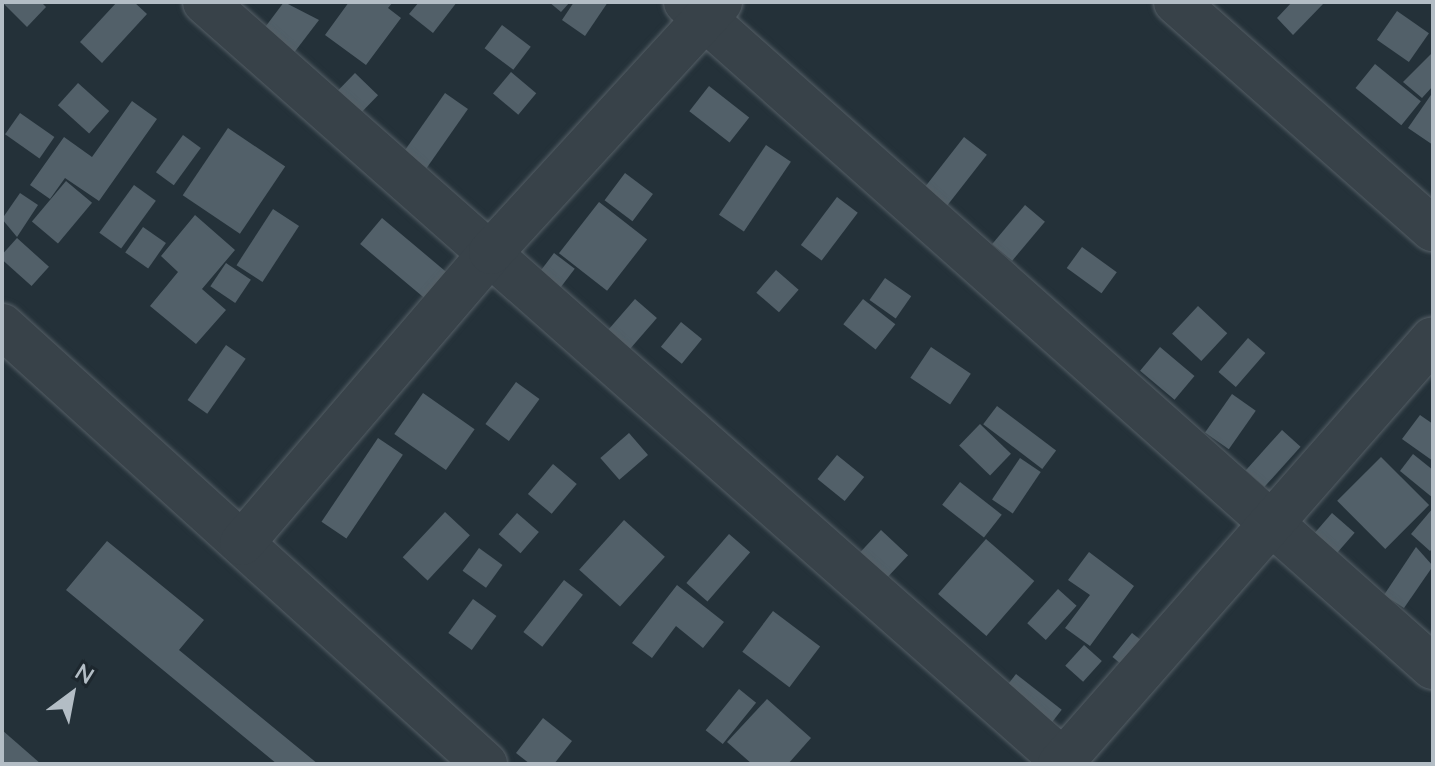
<!DOCTYPE html>
<style>
body{margin:0}
#map{position:relative;width:1435px;height:766px;overflow:hidden;background:#243139;font-family:Lato,sans-serif}
div>[style]{position:absolute}
.building>*{inset:0;background:#526069;transform-origin:0 0}
.roads{filter:drop-shadow(0 0 2px #566067) drop-shadow(0 0 2px #566067)}
.minor>*{height:44px;margin:-22px;padding:0 22px;transform-origin:22px;border-radius:22px;background:#384249}
span{translate:-50% -50%;white-space:nowrap;text-align:center;line-height:1.15;-webkit-text-stroke:7px #1d272e;paint-order:stroke}
.frame{position:absolute;inset:0;border:4px solid #b3bdc5;pointer-events:none}
.north{position:absolute;left:32px;top:654px;width:80px;height:80px;-webkit-text-stroke:6px #1d272e;paint-order:stroke;rotate:32deg;font-size:22px;font-weight:700;line-height:32px;text-align:center;color:#b3bdc5}
.north::after{content:'';display:block;margin:auto;width:28px;height:36px;background:#b3bdc5;clip-path:polygon(50% 0,100% 100%,50% 72%,0 100%)}
</style>
<div id="map">
<div class="building">
<i style="clip-path:polygon(2px 2px,41px 2px,46px 7px,27px 27px)"></i>
<i style="clip-path:polygon(117px 2px,134px 2px,147px 14px,102px 63px,80px 42px)"></i>
<i style="clip-path:polygon(284px 2px,319px 20px,293px 54px,263px 30px)"></i>
<i style="clip-path:polygon(349px 2px,393px 2px,388px 8px,401px 18px,366px 65px,325px 35px)"></i>
<i style="clip-path:polygon(419px 2px,457px 2px,433px 33px,409px 14px)"></i>
<i style="clip-path:polygon(549px 2px,570px 2px,561px 12px)"></i>
<i style="clip-path:polygon(574px 2px,608px 2px,585px 36px,562px 20px)"></i>
<i style="clip-path:polygon(1292px 2px,1325px 2px,1293px 35px,1277px 18px)"></i>
<i style="left:1397px;top:11px;width:39px;height:35px;rotate:35deg"></i>
<i style="left:502px;top:25px;width:36px;height:29px;rotate:37deg"></i>
<i style="clip-path:polygon(1433px 52px,1433px 86px,1422px 98px,1403px 82px)"></i>
<i style="left:1375px;top:64px;width:59px;height:31px;rotate:39deg"></i>
<i style="left:511px;top:72px;width:33px;height:28px;rotate:40deg"></i>
<i style="left:355px;top:73px;width:32px;height:30px;rotate:44deg"></i>
<i style="left:78px;top:83px;width:42px;height:30px;rotate:42deg"></i>
<i style="left:709px;top:86px;width:51px;height:32px;rotate:38deg"></i>
<i style="clip-path:polygon(1433px 92px,1433px 145px,1408px 128px)"></i>
<i style="left:445px;top:93px;width:28px;height:72px;rotate:35deg"></i>
<i style="clip-path:polygon(132px 101px,157px 119px,99px 201px,65px 178px,50px 199px,30px 185px,64px 137px,92px 157px)"></i>
<i style="left:20px;top:113px;width:42px;height:26px;rotate:35deg"></i>
<i style="left:228px;top:128px;width:69px;height:81px;rotate:34deg"></i>
<i style="left:183px;top:135px;width:22px;height:46px;rotate:36deg"></i>
<i style="left:964px;top:137px;width:29px;height:78px;rotate:38deg"></i>
<i style="left:766px;top:145px;width:30px;height:84px;rotate:34deg"></i>
<i style="left:625px;top:173px;width:35px;height:34px;rotate:37deg"></i>
<i style="left:66px;top:181px;width:34px;height:53px;rotate:40deg"></i>
<i style="left:134px;top:185px;width:27px;height:59px;rotate:36deg"></i>
<i style="clip-path:polygon(20px 193px,38px 205px,17px 237px,2px 219px)"></i>
<i style="left:837px;top:197px;width:26px;height:60px;rotate:37deg"></i>
<i style="left:599px;top:202px;width:61px;height:65px;rotate:38deg"></i>
<i style="left:1025px;top:205px;width:26px;height:51px;rotate:40deg"></i>
<i style="left:273px;top:209px;width:31px;height:67px;rotate:33deg"></i>
<i style="clip-path:polygon(195px 215px,235px 250px,202px 289px,226px 310px,196px 344px,150px 306px,178px 272px,161px 256px)"></i>
<i style="left:382px;top:218px;width:85px;height:34px;rotate:40deg"></i>
<i style="left:143px;top:227px;width:28px;height:31px;rotate:35deg"></i>
<i style="left:17px;top:238px;width:43px;height:26px;rotate:42deg"></i>
<i style="left:1082px;top:247px;width:43px;height:26px;rotate:36deg"></i>
<i style="left:554px;top:253px;width:26px;height:30px;rotate:37deg"></i>
<i style="left:226px;top:263px;width:30px;height:28px;rotate:34deg"></i>
<i style="left:776px;top:270px;width:30px;height:30px;rotate:41deg"></i>
<i style="left:885px;top:278px;width:32px;height:27px;rotate:35deg"></i>
<i style="left:635px;top:299px;width:29px;height:48px;rotate:41deg"></i>
<i style="left:863px;top:299px;width:41px;height:32px;rotate:38deg"></i>
<i style="left:1198px;top:306px;width:40px;height:38px;rotate:43deg"></i>
<i style="left:681px;top:322px;width:27px;height:32px;rotate:39deg"></i>
<i style="left:1248px;top:338px;width:23px;height:45px;rotate:41deg"></i>
<i style="left:226px;top:345px;width:24px;height:67px;rotate:35deg"></i>
<i style="left:931px;top:347px;width:48px;height:37px;rotate:34deg"></i>
<i style="left:1160px;top:347px;width:45px;height:31px;rotate:40deg"></i>
<i style="left:516px;top:382px;width:29px;height:52px;rotate:36deg"></i>
<i style="left:423px;top:393px;width:63px;height:50px;rotate:35deg"></i>
<i style="left:1232px;top:394px;width:29px;height:47px;rotate:35deg"></i>
<i style="left:997px;top:406px;width:74px;height:23px;rotate:37deg"></i>
<i style="clip-path:polygon(1420px 415px,1433px 424px,1433px 461px,1402px 439px)"></i>
<i style="left:980px;top:424px;width:43px;height:30px;rotate:44deg"></i>
<i style="left:1282px;top:430px;width:25px;height:54px;rotate:42deg"></i>
<i style="left:629px;top:433px;width:29px;height:38px;rotate:49deg"></i>
<i style="left:378px;top:438px;width:30px;height:101px;rotate:34deg"></i>
<i style="clip-path:polygon(1413px 454px,1433px 470px,1433px 498px,1400px 471px)"></i>
<i style="left:837px;top:455px;width:35px;height:31px;rotate:39deg"></i>
<i style="left:1381px;top:457px;width:68px;height:62px;rotate:45deg"></i>
<i style="left:1020px;top:458px;width:25px;height:50px;rotate:34deg"></i>
<i style="left:553px;top:464px;width:31px;height:39px;rotate:40deg"></i>
<i style="left:960px;top:482px;width:53px;height:29px;rotate:38deg"></i>
<i style="clip-path:polygon(1433px 508px,1433px 548px,1430px 551px,1411px 534px)"></i>
<i style="left:445px;top:512px;width:34px;height:62px;rotate:43deg"></i>
<i style="left:517px;top:513px;width:29px;height:28px;rotate:41deg"></i>
<i style="left:1332px;top:513px;width:30px;height:34px;rotate:41deg"></i>
<i style="left:624px;top:520px;width:55px;height:67px;rotate:42deg"></i>
<i style="left:881px;top:530px;width:37px;height:36px;rotate:43deg"></i>
<i style="left:729px;top:534px;width:28px;height:65px;rotate:41deg"></i>
<i style="left:986px;top:539px;width:64px;height:73px;rotate:41deg"></i>
<i style="clip-path:polygon(107px 541px,204px 620px,179px 650px,318px 764px,277px 764px,66px 590px)"></i>
<i style="clip-path:polygon(1416px 547px,1433px 566px,1404px 608px,1384px 595px)"></i>
<i style="left:479px;top:548px;width:29px;height:28px;rotate:36deg"></i>
<i style="clip-path:polygon(1089px 552px,1134px 586px,1090px 646px,1065px 628px,1090px 595px,1068px 580px)"></i>
<i style="left:564px;top:580px;width:24px;height:66px;rotate:38deg"></i>
<i style="clip-path:polygon(677px 585px,724px 622px,703px 648px,676px 626px,652px 658px,632px 643px)"></i>
<i style="left:1058px;top:589px;width:25px;height:46px;rotate:42deg"></i>
<i style="left:473px;top:599px;width:29px;height:42px;rotate:36deg"></i>
<i style="left:773px;top:611px;width:59px;height:51px;rotate:37deg"></i>
<i style="left:1132px;top:633px;width:22px;height:31px;rotate:39deg"></i>
<i style="left:1084px;top:645px;width:24px;height:28px;rotate:42deg"></i>
<i style="left:1016px;top:674px;width:58px;height:38px;rotate:38deg"></i>
<i style="left:739px;top:689px;width:22px;height:53px;rotate:39deg"></i>
<i style="clip-path:polygon(767px 699px,811px 738px,788px 764px,752px 764px,727px 742px)"></i>
<i style="clip-path:polygon(543px 718px,572px 741px,554px 764px,530px 764px,516px 753px)"></i>
<i style="clip-path:polygon(2px 730px,41px 764px,2px 764px)"></i>
</div>
<div class="roads">
<div class="minor">
<i style="left:205px;top:2px;width:1151px;rotate:41.48deg"></i>
<i style="left:686px;top:2px;width:1000px;rotate:41.68deg"></i>
<i style="left:1176px;top:2px;width:343px;rotate:41.5deg"></i>
<i style="left:2px;top:326px;width:652px;rotate:42.2deg"></i>
<i style="left:242px;top:543px;width:383px;rotate:-49.4deg"></i>
<i style="left:491px;top:252px;width:339px;rotate:-47.5deg"></i>
<i style="left:1060px;top:764px;width:565px;rotate:-48.73deg"></i>
</div>
</div>
<div class="frame"></div>
<div class="north">N</div>
</div>
